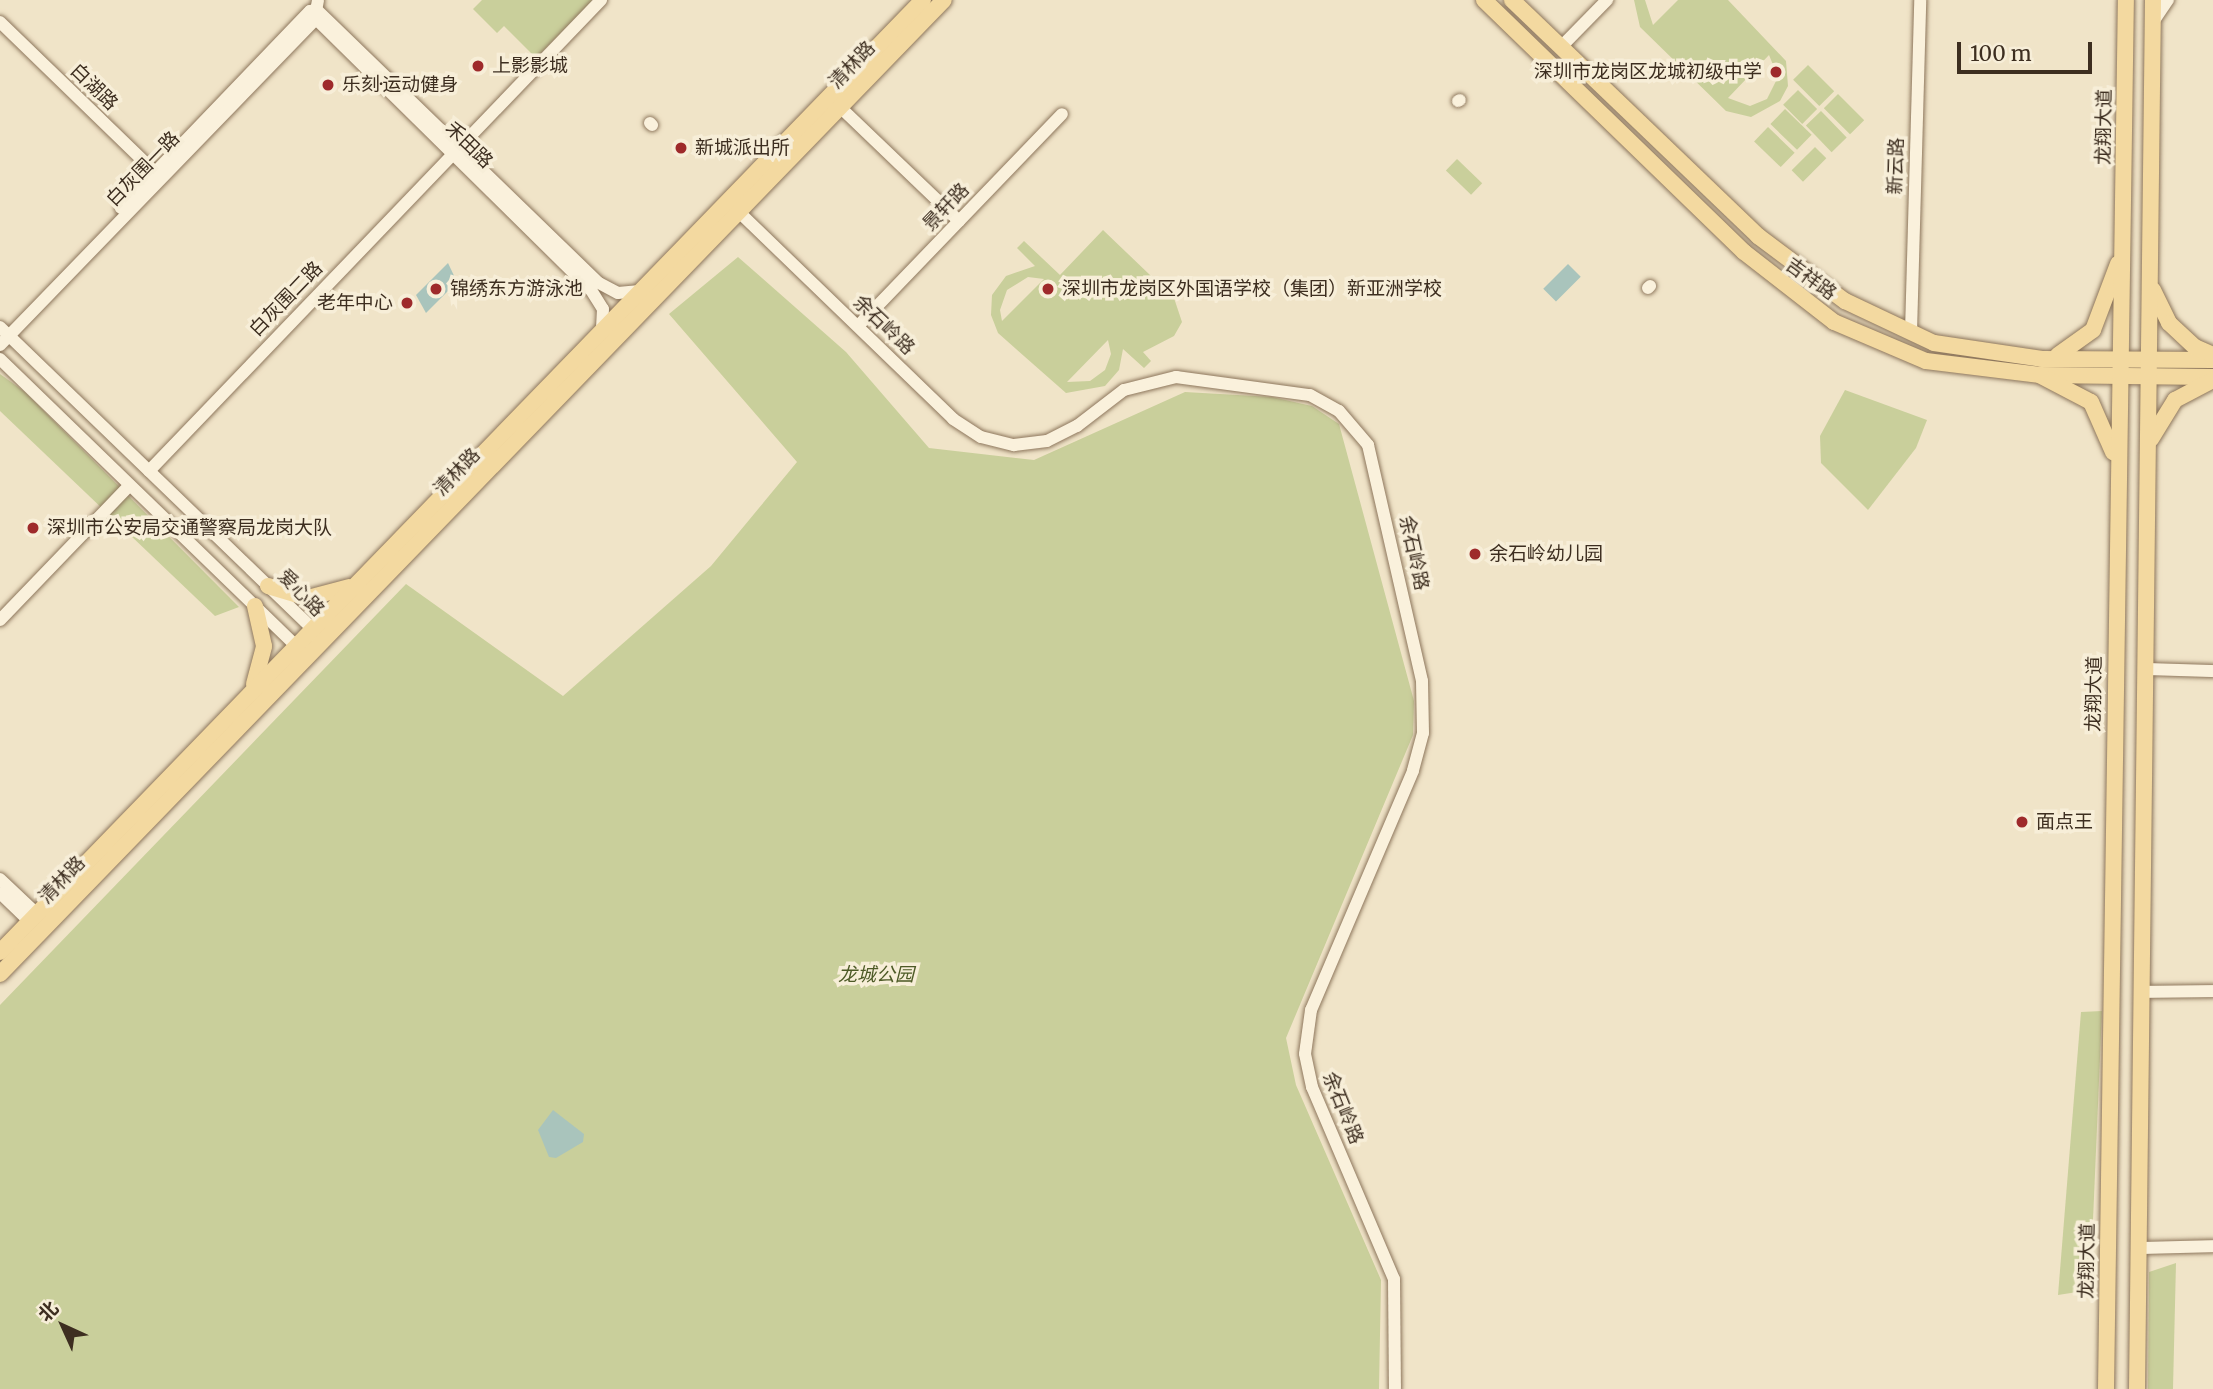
<!DOCTYPE html>
<meta charset="utf-8">
<style>
body{margin:0}
#map{position:relative;width:2213px;height:1389px;overflow:hidden;background:#f0e4c8;font-family:Merriweather,"Noto Sans SC",serif}
div>[style]{position:absolute}
.green>*{inset:0;background:#c9cf9b;transform-origin:0 0}
.water>*{inset:0;background:#a9c4bc;transform-origin:0 0}
.roads{filter:drop-shadow(0 0 2px #8d765c) drop-shadow(0 0 2px #8d765c)}
.minor>*{height:12px;margin:-6px;padding:0 6px;transform-origin:6px;border-radius:6px;background:#faf1dc}
.major>*{height:16px;margin:-8px;padding:0 8px;transform-origin:8px;border-radius:8px;background:#f3d9a0}
.dots>*{width:19px;height:19px;translate:-50% -50%;box-sizing:border-box;border:4px solid #f7eed8;border-radius:50%}
span{translate:-50% -50%;white-space:nowrap;text-align:center;line-height:1.15;-webkit-text-stroke:7px #f7eed8;paint-order:stroke}
.street-label{font-size:19px;color:#3d2e20}
.poi-label{font-size:19px;color:#3d2e20}
.left{translate:0 -50%;text-align:left}
.right{translate:-100% -50%;text-align:right}
.park-label{font-size:19px;color:#4d5a26;font-style:italic}
.north{position:absolute;left:28px;top:1291px;width:70px;height:70px;-webkit-text-stroke:5px #f7eed8;paint-order:stroke;rotate:315deg;font-size:19px;font-weight:700;line-height:28px;text-align:center;color:#3d2e20}
.north::after{content:'';display:block;margin:auto;width:24px;height:32px;background:#3d2e20;clip-path:polygon(50% 0,100% 100%,50% 72%,0 100%)}
.scale{position:absolute;left:1957px;top:42px;width:135px;height:32px;box-sizing:border-box;border:4px solid #3d2e20;border-top:0;padding-left:9px;font-size:21px;line-height:24px;white-space:nowrap;color:#3d2e20;-webkit-text-stroke:5px #f7eed8;paint-order:stroke}
</style>
<div id="map">
<div class="green">
<i style="clip-path:polygon(482px 0,591px 0,592px 1px,536px 58px,504px 26px,497px 33px,473px 9px)"></i>
<i style="clip-path:polygon(evenodd,1634px 0,1645px 0,1653px 25px,1678px 0,1728px 0,1786px 61px,1788px 86px,1780px 101px,1751px 117px,1726px 111px,1640px 27px,1634px 0,1769px 55px,1778px 77px,1767px 99px,1750px 106px,1728px 98px,1769px 55px)"></i>
<i style="left:1808px;top:65px;width:37px;height:21px;rotate:45deg"></i>
<i style="left:1798px;top:90px;width:27px;height:21px;rotate:45deg"></i>
<i style="left:1838px;top:94px;width:37px;height:20px;rotate:45deg"></i>
<i style="left:1785px;top:109px;width:37px;height:21px;rotate:44deg"></i>
<i style="left:1821px;top:111px;width:37px;height:21px;rotate:46deg"></i>
<i style="left:1768px;top:127px;width:37px;height:20px;rotate:44deg"></i>
<i style="left:1815px;top:147px;width:16px;height:33px;rotate:45deg"></i>
<i style="left:1457px;top:159px;width:35px;height:16px;rotate:44deg"></i>
<i style="clip-path:polygon(evenodd,1103px 230px,1174px 298px,1182px 322px,1174px 336px,1143px 352px,1151px 361px,1144px 368px,1123px 349px,1119px 370px,1105px 386px,1066px 393px,998px 333px,991px 315px,992px 295px,1006px 276px,1035px 266px,1017px 248px,1024px 241px,1060px 275px,1103px 230px,1028px 277px,1044px 279px,1002px 321px,1000px 310px,1007px 290px,1028px 277px,1103px 230px,1108px 340px,1111px 354px,1105px 370px,1090px 381px,1067px 382px,1108px 340px)"></i>
<i style="clip-path:polygon(738px 257px,846px 352px,929px 448px,1034px 460px,1185px 392px,1272px 397px,1312px 406px,1339px 424px,1414px 701px,1413px 735px,1286px 1038px,1296px 1085px,1381px 1280px,1379px 1389px,0 1389px,0 1005px,406px 584px,563px 696px,711px 566px,797px 462px,669px 314px)"></i>
<i style="clip-path:polygon(0 374px,25px 392px,239px 607px,215px 616px,0 411px)"></i>
<i style="clip-path:polygon(1845px 390px,1927px 420px,1916px 448px,1868px 510px,1821px 463px,1820px 436px)"></i>
<i style="clip-path:polygon(2102px 1011px,2090px 1290px,2058px 1295px,2081px 1012px)"></i>
<i style="clip-path:polygon(2176px 1263px,2173px 1389px,2148px 1389px,2149px 1272px)"></i>
</div>
<div class="water">
<i style="clip-path:polygon(448px 263px,457px 282px,426px 313px,416px 295px)"></i>
<i style="left:1568px;top:264px;width:18px;height:35px;rotate:45deg"></i>
<i style="clip-path:polygon(553px 1110px,584px 1134px,583px 1142px,556px 1158px,549px 1157px,538px 1130px)"></i>
</div>
<div class="roads">
<div class="minor">
<i style="left:310px;top:11px;width:7px;rotate:-8deg"></i>
<i style="left:317px;top:10px;width:392px;rotate:44.1deg"></i>
<i style="left:599px;top:283px;width:21px;rotate:28deg"></i>
<i style="left:618px;top:293px;width:22px;rotate:-5deg"></i>
<i style="left:311px;top:14px;width:393px;rotate:44.6deg"></i>
<i style="left:591px;top:290px;width:22px;rotate:58deg"></i>
<i style="left:603px;top:309px;width:22px;rotate:93deg"></i>
<i style="left:0;top:22px;width:224px;rotate:44.1deg"></i>
<i style="left:2153px;top:22px;width:27px;rotate:-56deg"></i>
<i style="left:1561px;top:47px;width:66px;rotate:-45.6deg"></i>
<i style="left:1458px;top:101px;width:2px;rotate:-27deg"></i>
<i style="left:840px;top:107px;width:165px;rotate:43.8deg"></i>
<i style="left:650px;top:123px;width:3px;rotate:45deg"></i>
<i style="left:121px;top:208px;width:273px;rotate:-46.2deg"></i>
<i style="left:739px;top:212px;width:298px;rotate:44deg"></i>
<i style="left:953px;top:419px;width:33px;rotate:33deg"></i>
<i style="left:981px;top:437px;width:34px;rotate:14deg"></i>
<i style="left:1014px;top:445px;width:33px;rotate:-7deg"></i>
<i style="left:1047px;top:441px;width:34px;rotate:-27deg"></i>
<i style="left:1077px;top:426px;width:59px;rotate:-37.5deg"></i>
<i style="left:1124px;top:390px;width:54px;rotate:-14deg"></i>
<i style="left:1176px;top:377px;width:135px;rotate:7.7deg"></i>
<i style="left:1310px;top:395px;width:33px;rotate:29deg"></i>
<i style="left:1339px;top:411px;width:45px;rotate:49.5deg"></i>
<i style="left:1368px;top:445px;width:242px;rotate:77.1deg"></i>
<i style="left:1422px;top:681px;width:52px;rotate:88.9deg"></i>
<i style="left:1423px;top:733px;width:39px;rotate:105deg"></i>
<i style="left:1413px;top:771px;width:260px;rotate:113.1deg"></i>
<i style="left:1311px;top:1010px;width:44px;rotate:97.8deg"></i>
<i style="left:1305px;top:1054px;width:34px;rotate:78deg"></i>
<i style="left:1312px;top:1087px;width:209px;rotate:66.9deg"></i>
<i style="left:1394px;top:1279px;width:110px;rotate:89.5deg"></i>
<i style="left:1648px;top:288px;width:3px;rotate:-45deg"></i>
<i style="left:858px;top:326px;width:294px;rotate:-46.1deg"></i>
<i style="left:0;top:327px;width:435px;rotate:44deg"></i>
<i style="left:313px;top:629px;width:7px;rotate:82deg"></i>
<i style="left:1911px;top:332px;width:332px;rotate:-88.4deg"></i>
<i style="left:0;top:345px;width:451px;rotate:-45.9deg"></i>
<i style="left:314px;top:21px;width:21px;rotate:-79deg"></i>
<i style="left:0;top:359px;width:412px;rotate:44.1deg"></i>
<i style="left:296px;top:646px;width:8px;rotate:7deg"></i>
<i style="left:149px;top:471px;width:653px;rotate:-46.18deg"></i>
<i style="left:0;top:620px;width:187px;rotate:-46.1deg"></i>
<i style="left:2145px;top:669px;width:68px;rotate:1.7deg"></i>
<i style="left:0;top:879px;width:51px;rotate:43.4deg"></i>
<i style="left:0;top:893px;width:40px;rotate:44deg"></i>
<i style="left:2141px;top:992px;width:72px;rotate:-0.8deg"></i>
<i style="left:2138px;top:1248px;width:75px;rotate:-1.5deg"></i>
</div>
<div class="major">
<i style="left:1484px;top:0;width:362px;rotate:44.1deg"></i>
<i style="left:1744px;top:252px;width:114px;rotate:37.9deg"></i>
<i style="left:1834px;top:322px;width:100px;rotate:23deg"></i>
<i style="left:1926px;top:361px;width:115px;rotate:7deg"></i>
<i style="left:2040px;top:375px;width:173px;rotate:0.7deg"></i>
<i style="left:1512px;top:0;width:341px;rotate:43.8deg"></i>
<i style="left:1758px;top:236px;width:109px;rotate:36.8deg"></i>
<i style="left:1845px;top:301px;width:98px;rotate:25.3deg"></i>
<i style="left:1934px;top:343px;width:109px;rotate:8.4deg"></i>
<i style="left:2042px;top:359px;width:171px;rotate:0.3deg"></i>
<i style="left:2153px;top:290px;width:37px;rotate:64deg"></i>
<i style="left:2169px;top:323px;width:35px;rotate:43deg"></i>
<i style="left:2195px;top:347px;width:20px;rotate:24deg"></i>
<i style="left:2058px;top:355px;width:43px;rotate:-35.5deg"></i>
<i style="left:2093px;top:330px;width:71px;rotate:-69.3deg"></i>
<i style="left:2041px;top:376px;width:56px;rotate:27.5deg"></i>
<i style="left:2091px;top:402px;width:55px;rotate:66.3deg"></i>
<i style="left:2151px;top:439px;width:46px;rotate:-58.4deg"></i>
<i style="left:2175px;top:400px;width:43px;rotate:-27.8deg"></i>
<i style="left:268px;top:586px;width:42px;rotate:16.7deg"></i>
<i style="left:308px;top:598px;width:42px;rotate:-15deg"></i>
<i style="left:254px;top:684px;width:39px;rotate:-75deg"></i>
<i style="left:264px;top:646px;width:41px;rotate:-102.7deg"></i>
<i style="left:0;top:952px;width:1326px;rotate:-45.89deg"></i>
<i style="left:0;top:974px;width:1356px;rotate:-45.9deg"></i>
<i style="left:2106px;top:1389px;width:1389px;rotate:-89.18deg"></i>
<i style="left:2137px;top:1389px;width:1389px;rotate:-89.34deg"></i>
</div>
</div>
<div class="dots">
<i style="left:478px;top:66px;background:#9e2a2b"></i>
<i style="left:1776px;top:72px;background:#9e2a2b"></i>
<i style="left:328px;top:85px;background:#9e2a2b"></i>
<i style="left:681px;top:148px;background:#9e2a2b"></i>
<i style="left:436px;top:289px;background:#9e2a2b"></i>
<i style="left:1048px;top:289px;background:#9e2a2b"></i>
<i style="left:407px;top:303px;background:#9e2a2b"></i>
<i style="left:33px;top:528px;background:#9e2a2b"></i>
<i style="left:1475px;top:554px;background:#9e2a2b"></i>
<i style="left:2022px;top:822px;background:#9e2a2b"></i>
</div>
<div class="street-label">
<span style="left:852px;top:65px;rotate:-46deg">清林路</span>
<span style="left:94px;top:87px;rotate:44deg">白湖路</span>
<span style="left:2104px;top:127px;rotate:-89deg">龙翔大道</span>
<span style="left:469px;top:145px;rotate:44deg">禾田路</span>
<span style="left:1896px;top:166px;rotate:-88deg">新云路</span>
<span style="left:143px;top:169px;rotate:-46deg">白灰围一路</span>
<span style="left:946px;top:207px;rotate:-46deg">景轩路</span>
<span style="left:1811px;top:279px;rotate:36deg">吉祥路</span>
<span style="left:286px;top:299px;rotate:-46deg">白灰围二路</span>
<span style="left:884px;top:325px;rotate:44deg">余石岭路</span>
<span style="left:457px;top:472px;rotate:-46deg">清林路</span>
<span style="left:1414px;top:553px;rotate:78deg">余石岭路</span>
<span style="left:301px;top:593px;rotate:46deg">爱心路</span>
<span style="left:2094px;top:694px;rotate:-89deg">龙翔大道</span>
<span style="left:62px;top:880px;rotate:-46deg">清林路</span>
<span style="left:1343px;top:1108px;rotate:68deg">余石岭路</span>
<span style="left:2087px;top:1261px;rotate:-89deg">龙翔大道</span>
</div>
<div class="poi-label">
<span class="left" style="left:492px;top:66px">上影影城</span>
<span class="right" style="left:1762px;top:72px">深圳市龙岗区龙城初级中学</span>
<span class="left" style="left:342px;top:85px">乐刻·运动健身</span>
<span class="left" style="left:695px;top:148px">新城派出所</span>
<span class="left" style="left:450px;top:289px">锦绣东方游泳池</span>
<span class="left" style="left:1062px;top:289px">深圳市龙岗区外国语学校（集团）新亚洲学校</span>
<span class="right" style="left:393px;top:303px">老年中心</span>
<span class="left" style="left:47px;top:528px">深圳市公安局交通警察局龙岗大队</span>
<span class="left" style="left:1489px;top:554px">余石岭幼儿园</span>
<span class="left" style="left:2036px;top:822px">面点王</span>
</div>
<div class="park-label">
<span style="left:876px;top:975px">龙城公园</span>
</div>
<div class="north">北</div>
<div class="scale">100 m</div>
</div>
